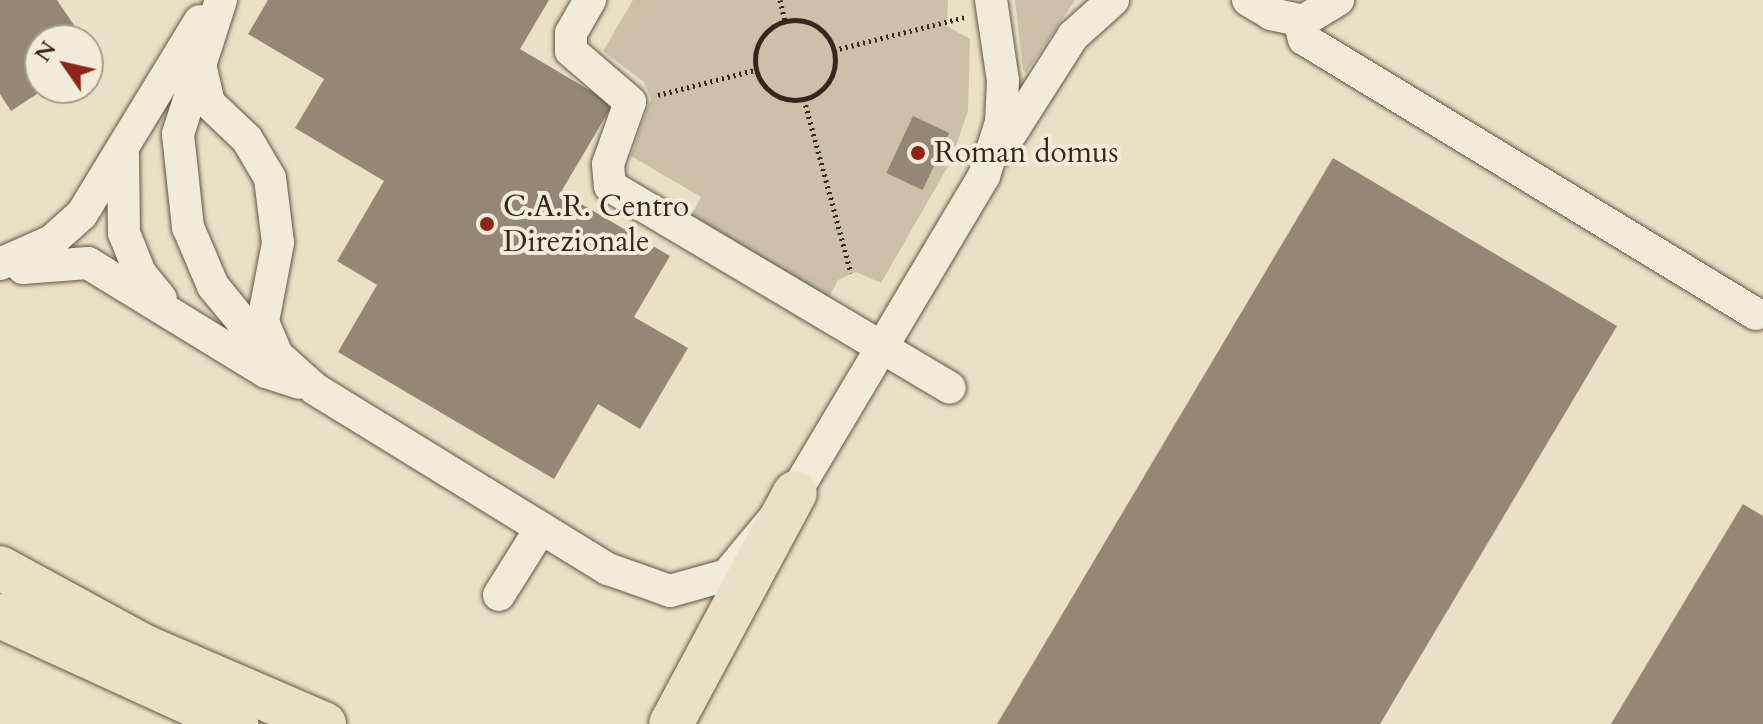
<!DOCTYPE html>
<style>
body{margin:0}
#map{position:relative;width:1763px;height:724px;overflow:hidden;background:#e9e1c6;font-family:Cardo,serif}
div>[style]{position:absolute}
.green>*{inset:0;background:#cbc1a9}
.building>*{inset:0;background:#948775;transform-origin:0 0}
.path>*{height:5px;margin-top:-2.5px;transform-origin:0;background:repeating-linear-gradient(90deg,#37261d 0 2px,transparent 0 6px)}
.path>.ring{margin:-2.5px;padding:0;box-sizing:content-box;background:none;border:5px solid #37261d;border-radius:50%}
.roads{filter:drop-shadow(0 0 2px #645547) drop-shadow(0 0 2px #645547)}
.minor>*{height:32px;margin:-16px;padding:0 16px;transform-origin:16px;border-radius:16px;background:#f1ecda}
.highway>*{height:44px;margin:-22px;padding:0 22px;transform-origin:22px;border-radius:22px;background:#e9e1c6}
.dots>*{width:22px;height:22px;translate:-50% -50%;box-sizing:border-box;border:4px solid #f1ecda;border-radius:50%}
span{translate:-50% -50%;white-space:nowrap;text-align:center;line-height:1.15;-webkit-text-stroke:8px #f1ecda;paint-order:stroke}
.poi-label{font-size:30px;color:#37261d}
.left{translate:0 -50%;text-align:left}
.north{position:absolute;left:24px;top:24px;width:80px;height:80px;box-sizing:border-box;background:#f1ecda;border:2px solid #a79d8e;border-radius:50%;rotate:304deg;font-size:22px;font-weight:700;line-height:32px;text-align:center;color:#37261d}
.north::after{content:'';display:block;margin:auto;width:28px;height:36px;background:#8f2418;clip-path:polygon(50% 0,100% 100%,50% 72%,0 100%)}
</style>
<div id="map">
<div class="green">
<i style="clip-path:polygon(633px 0,948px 0,947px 26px,970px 39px,968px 111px,950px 163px,881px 283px,856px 272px,838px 280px,829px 297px,691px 216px,701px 197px,631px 156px,651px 99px,644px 82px,603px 51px)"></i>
<i style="clip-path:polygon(1015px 0,1075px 0,1026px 73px,1023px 70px)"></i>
</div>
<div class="building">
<i style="clip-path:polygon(0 0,57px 0,84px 40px,40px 40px,40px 88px,46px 88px,11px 111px,0 94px)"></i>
<i style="clip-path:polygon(268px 0,549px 0,520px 49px,613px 104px,561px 192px,670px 256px,634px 317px,688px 348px,640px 429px,598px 404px,554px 479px,338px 352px,377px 285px,337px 261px,384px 181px,295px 128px,324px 79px,248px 34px)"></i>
<i style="left:913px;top:116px;width:40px;height:63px;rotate:25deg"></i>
<i style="clip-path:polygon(1333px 158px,1617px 326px,1380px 724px,997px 724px)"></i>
<i style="clip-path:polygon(1743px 504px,1763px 516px,1763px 724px,1611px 724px)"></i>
</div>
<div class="path">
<i style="left:780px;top:0;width:22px;rotate:77deg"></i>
<i class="ring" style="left:755px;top:20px;width:75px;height:75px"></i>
<i style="left:834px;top:50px;width:135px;rotate:-14.1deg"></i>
<i style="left:658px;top:95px;width:100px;rotate:-14.5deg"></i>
<i style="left:804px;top:99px;width:180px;rotate:74.9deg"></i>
</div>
<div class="roads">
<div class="minor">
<i style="left:221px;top:0;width:141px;rotate:107.8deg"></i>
<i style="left:178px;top:134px;width:94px;rotate:83.9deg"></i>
<i style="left:188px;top:227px;width:64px;rotate:67deg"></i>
<i style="left:213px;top:286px;width:58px;rotate:50.6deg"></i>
<i style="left:250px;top:331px;width:87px;rotate:41.7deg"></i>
<i style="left:315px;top:389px;width:344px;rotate:31.6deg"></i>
<i style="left:608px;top:569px;width:66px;rotate:19.5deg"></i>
<i style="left:670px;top:591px;width:59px;rotate:-15.7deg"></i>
<i style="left:727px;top:575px;width:107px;rotate:-50.3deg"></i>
<i style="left:795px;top:493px;width:369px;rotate:-59.2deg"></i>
<i style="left:984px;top:176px;width:57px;rotate:-72.5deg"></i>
<i style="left:1001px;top:122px;width:41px;rotate:-87.2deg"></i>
<i style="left:1003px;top:81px;width:82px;rotate:-98.4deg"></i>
<i style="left:590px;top:0;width:38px;rotate:120deg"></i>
<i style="left:571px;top:33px;width:18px;rotate:90deg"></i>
<i style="left:571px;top:51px;width:78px;rotate:40.8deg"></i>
<i style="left:630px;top:102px;width:66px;rotate:109.5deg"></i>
<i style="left:608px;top:164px;width:22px;rotate:85deg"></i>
<i style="left:610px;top:186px;width:395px;rotate:30.7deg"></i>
<i style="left:1248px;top:0;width:27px;rotate:31deg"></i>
<i style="left:1271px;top:14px;width:33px;rotate:12deg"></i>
<i style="left:1303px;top:21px;width:41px;rotate:-31deg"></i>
<i style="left:1299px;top:21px;width:19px;rotate:74deg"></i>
<i style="left:1304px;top:39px;width:529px;rotate:31.32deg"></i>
<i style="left:199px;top:60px;width:44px;rotate:76.9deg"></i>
<i style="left:209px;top:103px;width:52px;rotate:43.5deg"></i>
<i style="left:247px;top:139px;width:45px;rotate:59.5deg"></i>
<i style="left:270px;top:178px;width:65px;rotate:83deg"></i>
<i style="left:278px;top:243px;width:80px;rotate:100.8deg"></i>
<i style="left:263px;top:322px;width:33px;rotate:67deg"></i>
<i style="left:1001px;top:149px;width:134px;rotate:-57.5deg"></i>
<i style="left:1073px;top:36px;width:54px;rotate:-42deg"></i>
<i style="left:123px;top:153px;width:80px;rotate:89.3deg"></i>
<i style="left:124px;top:233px;width:43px;rotate:68.2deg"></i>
<i style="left:140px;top:273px;width:33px;rotate:51deg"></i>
<i style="left:0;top:264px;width:57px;rotate:-23.9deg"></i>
<i style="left:52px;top:241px;width:40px;rotate:-42deg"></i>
<i style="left:82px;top:214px;width:226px;rotate:-58.6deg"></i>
<i style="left:23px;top:268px;width:65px;rotate:-4.4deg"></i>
<i style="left:88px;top:263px;width:209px;rotate:31.5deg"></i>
<i style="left:266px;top:372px;width:35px;rotate:18deg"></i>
<i style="left:499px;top:595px;width:79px;rotate:-57.9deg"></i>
</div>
<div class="highway">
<i style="left:0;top:568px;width:165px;rotate:28.6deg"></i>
<i style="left:145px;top:647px;width:195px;rotate:23.3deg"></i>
<i style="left:0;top:616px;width:260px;rotate:24.6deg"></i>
<i style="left:671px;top:724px;width:262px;rotate:-61.8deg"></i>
</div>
</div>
<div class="dots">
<i style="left:918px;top:153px;background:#8f2418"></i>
<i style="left:487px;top:224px;background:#8f2418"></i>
</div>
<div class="poi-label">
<span class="left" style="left:934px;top:153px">Roman domus</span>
<span class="left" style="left:503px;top:224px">C.A.R. Centro<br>Direzionale</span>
</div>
<div class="north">N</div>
</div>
